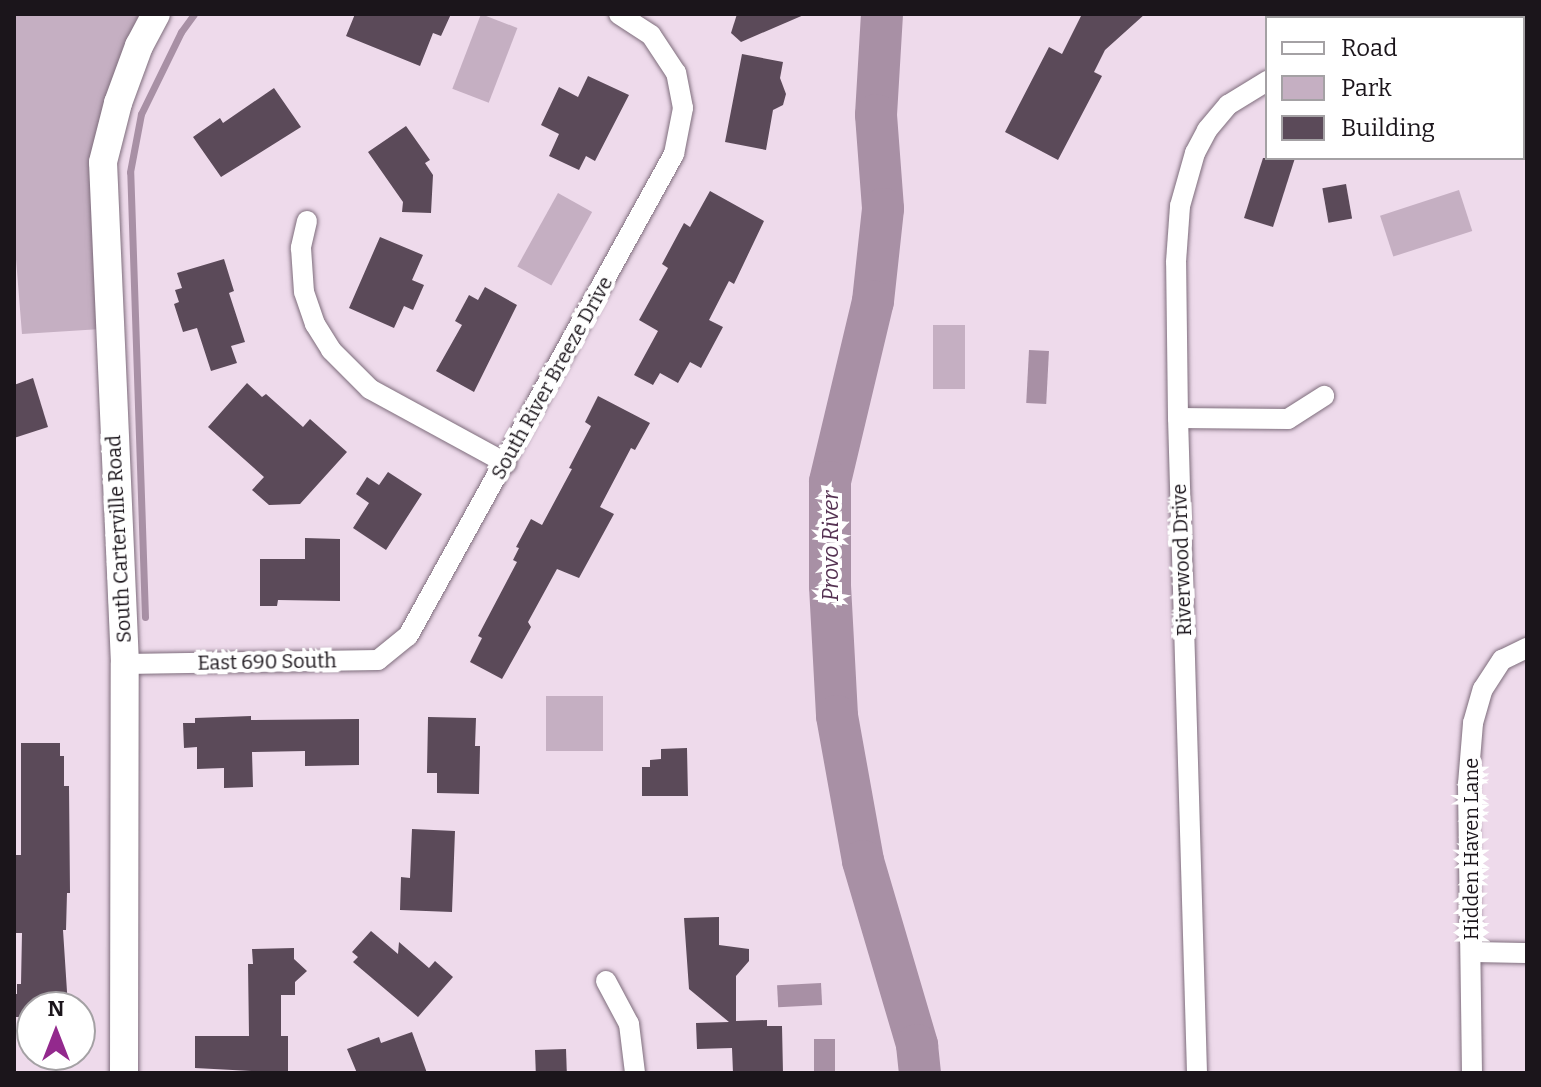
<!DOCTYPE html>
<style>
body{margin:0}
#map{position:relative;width:1541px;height:1087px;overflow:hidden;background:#eedaeb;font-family:Bitter,serif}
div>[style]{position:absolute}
.green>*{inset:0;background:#c5afc2;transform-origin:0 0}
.water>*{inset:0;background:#a890a5;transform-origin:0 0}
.stream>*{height:7px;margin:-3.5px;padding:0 3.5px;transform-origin:3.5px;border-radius:3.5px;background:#a890a5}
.river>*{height:42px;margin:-21px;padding:0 21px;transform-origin:21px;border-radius:21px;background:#a890a5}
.building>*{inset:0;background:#5b4a59;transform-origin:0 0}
.roads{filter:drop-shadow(0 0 2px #7e6d7c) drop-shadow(0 0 2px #7e6d7c)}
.street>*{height:20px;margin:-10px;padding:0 10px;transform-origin:10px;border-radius:10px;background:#fff}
.secondary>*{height:28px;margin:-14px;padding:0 14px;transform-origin:14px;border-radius:14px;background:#fff}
span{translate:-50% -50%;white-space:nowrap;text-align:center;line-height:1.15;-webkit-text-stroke:8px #fff;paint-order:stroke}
.street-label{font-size:20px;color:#1b151b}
.water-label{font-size:22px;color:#563353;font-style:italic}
.frame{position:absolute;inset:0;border:16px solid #1b151b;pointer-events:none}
.legend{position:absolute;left:1265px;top:16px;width:260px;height:144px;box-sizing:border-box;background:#fff;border:2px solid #a4a1a4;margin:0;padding:10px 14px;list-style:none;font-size:24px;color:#1b151b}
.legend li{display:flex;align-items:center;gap:16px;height:40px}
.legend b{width:40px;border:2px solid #a4a1a4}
.north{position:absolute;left:16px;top:991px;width:80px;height:80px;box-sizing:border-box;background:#fff;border:2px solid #a4a1a4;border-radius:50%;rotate:0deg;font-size:22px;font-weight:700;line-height:32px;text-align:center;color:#1b151b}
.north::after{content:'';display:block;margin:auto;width:28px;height:36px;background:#93298d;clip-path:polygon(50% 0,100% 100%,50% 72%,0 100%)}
</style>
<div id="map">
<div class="green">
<i style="clip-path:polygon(14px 14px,139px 14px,101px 125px,101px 329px,22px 334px,14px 234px)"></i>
<i style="left:481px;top:14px;width:39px;height:80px;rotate:21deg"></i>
<i style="left:1459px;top:190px;width:43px;height:83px;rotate:72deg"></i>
<i style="left:558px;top:193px;width:39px;height:84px;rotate:29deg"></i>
<i style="left:933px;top:325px;width:32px;height:64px"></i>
<i style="left:546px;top:696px;width:57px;height:55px"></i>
</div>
<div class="water">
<i style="left:1029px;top:350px;width:20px;height:53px;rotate:3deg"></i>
<i style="left:821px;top:983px;width:22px;height:44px;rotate:87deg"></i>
<i style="left:814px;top:1039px;width:21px;height:34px"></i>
</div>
<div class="stream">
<i style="left:145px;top:617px;width:445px;rotate:-91.9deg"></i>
<i style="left:130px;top:172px;width:59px;rotate:-79.3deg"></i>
<i style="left:141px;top:114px;width:91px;rotate:-64deg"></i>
<i style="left:181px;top:32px;width:22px;rotate:-54deg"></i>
</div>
<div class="river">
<i style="left:882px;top:14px;width:101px;rotate:93.4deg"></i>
<i style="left:876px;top:115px;width:94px;rotate:85.7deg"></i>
<i style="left:883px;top:209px;width:93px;rotate:96.2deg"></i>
<i style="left:873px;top:301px;width:186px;rotate:103.4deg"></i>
<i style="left:830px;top:482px;width:104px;rotate:90deg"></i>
<i style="left:830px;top:586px;width:130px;rotate:86.9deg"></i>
<i style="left:837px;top:716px;width:147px;rotate:79.8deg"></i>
<i style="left:863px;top:861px;width:192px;rotate:73.6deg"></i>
<i style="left:917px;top:1045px;width:28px;rotate:84deg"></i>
</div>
<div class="building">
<i style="clip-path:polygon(355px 14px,451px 14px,441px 36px,433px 33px,420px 66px,346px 36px)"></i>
<i style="clip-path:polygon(737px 14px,806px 14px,741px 42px,731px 33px)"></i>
<i style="clip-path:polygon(1082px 14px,1145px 14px,1105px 50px,1094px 72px,1102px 76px,1058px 160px,1005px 132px,1049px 47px,1062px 54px)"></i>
<i style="clip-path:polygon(742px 54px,783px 62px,780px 78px,786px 94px,783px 105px,773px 110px,766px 150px,725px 142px)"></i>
<i style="clip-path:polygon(588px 76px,629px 95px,595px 161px,586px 156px,579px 170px,549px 156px,559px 134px,541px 125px,559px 87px,578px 97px)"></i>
<i style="clip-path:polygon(274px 88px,301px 127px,221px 177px,193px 137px,220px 118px,223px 123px)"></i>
<i style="clip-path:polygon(406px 126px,430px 160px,425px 163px,433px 175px,431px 213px,402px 212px,403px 202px,368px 152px)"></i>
<i style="clip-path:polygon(1263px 158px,1295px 158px,1273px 227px,1244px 218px)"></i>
<i style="left:1346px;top:184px;width:35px;height:24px;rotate:80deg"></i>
<i style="clip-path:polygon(710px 191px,764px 221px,734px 284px,729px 281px,709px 320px,723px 327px,701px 368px,690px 362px,678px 383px,660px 373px,653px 385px,634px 375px,658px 331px,639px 320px,668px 268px,662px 264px,684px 223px,690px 227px)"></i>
<i style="clip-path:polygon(380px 237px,423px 255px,412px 280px,424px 285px,413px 310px,404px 306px,394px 328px,349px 308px)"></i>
<i style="clip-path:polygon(224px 259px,234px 291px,229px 293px,245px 342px,231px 346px,237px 363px,211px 371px,197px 328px,183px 332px,174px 304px,179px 302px,175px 290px,182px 288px,177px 273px)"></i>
<i style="clip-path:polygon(485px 287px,517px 305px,474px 392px,436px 371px,462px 325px,455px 321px,469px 295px,478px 300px)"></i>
<i style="clip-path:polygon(33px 378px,48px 427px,14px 438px,14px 385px)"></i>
<i style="clip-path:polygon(247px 383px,262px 397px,266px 394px,303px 427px,310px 419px,347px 452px,300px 504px,269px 505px,252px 490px,264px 477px,208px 427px)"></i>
<i style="clip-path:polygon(598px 396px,650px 423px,635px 450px,631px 448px,600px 507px,614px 514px,579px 578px,557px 569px,528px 622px,531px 627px,502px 679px,470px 662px,482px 638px,478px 636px,517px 562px,513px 560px,519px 548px,516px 547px,531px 519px,542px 525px,572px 469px,569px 468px,591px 426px,585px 422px)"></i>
<i style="clip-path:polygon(388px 472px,422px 494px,386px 550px,353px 528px,369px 503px,356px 494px,367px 477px,379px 485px)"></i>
<i style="clip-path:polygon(305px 538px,340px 539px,340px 601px,278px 600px,277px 606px,260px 606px,260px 559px,305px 559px)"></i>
<i style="clip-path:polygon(251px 716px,251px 720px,359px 719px,359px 765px,305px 766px,305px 751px,252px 752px,253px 787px,224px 788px,224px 768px,197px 769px,197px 747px,184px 748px,183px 723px,195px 723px,195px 718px)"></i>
<i style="clip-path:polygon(428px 717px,476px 718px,475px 746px,480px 746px,479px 794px,437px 793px,437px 773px,427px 773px)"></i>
<i style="clip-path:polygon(21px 743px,60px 743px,60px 756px,64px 756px,64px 786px,69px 786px,70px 893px,67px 893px,66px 930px,63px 930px,68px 1007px,32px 1007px,32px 1017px,14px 1017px,14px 994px,17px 994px,17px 984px,21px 984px,22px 933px,14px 933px,14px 855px,21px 855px)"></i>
<i style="clip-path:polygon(687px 748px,688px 796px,642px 796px,642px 767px,650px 767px,650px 760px,661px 759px,661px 749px)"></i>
<i style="clip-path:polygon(412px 829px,455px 831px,452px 912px,400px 910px,401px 877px,410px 878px)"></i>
<i style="clip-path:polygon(719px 917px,719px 945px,749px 949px,749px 961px,736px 976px,736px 1021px,767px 1020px,767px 1026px,782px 1026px,783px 1073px,733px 1073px,732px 1048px,697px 1049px,696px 1023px,729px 1022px,689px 989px,684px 918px)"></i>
<i style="clip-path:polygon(371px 931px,398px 954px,399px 942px,429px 968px,435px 961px,453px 977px,418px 1017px,353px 962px,358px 957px,352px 952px)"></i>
<i style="clip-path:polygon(294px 948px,294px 959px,307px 971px,295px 982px,295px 995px,281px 995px,281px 1036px,288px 1036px,288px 1073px,195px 1068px,195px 1036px,249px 1036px,248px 964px,253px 964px,252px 949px)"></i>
<i style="clip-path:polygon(412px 1032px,427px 1073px,357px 1073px,347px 1049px,379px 1037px,381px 1043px)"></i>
<i style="left:566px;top:1049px;width:24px;height:31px;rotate:88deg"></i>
</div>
<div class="roads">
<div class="street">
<i style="left:1510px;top:18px;width:17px;rotate:-13deg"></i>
<i style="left:307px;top:221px;width:28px;rotate:103deg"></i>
<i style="left:301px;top:248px;width:44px;rotate:86.1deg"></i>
<i style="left:304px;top:292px;width:34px;rotate:71deg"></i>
<i style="left:315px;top:324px;width:31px;rotate:58deg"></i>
<i style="left:331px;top:350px;width:55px;rotate:45deg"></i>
<i style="left:370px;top:389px;width:155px;rotate:28.6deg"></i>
<i style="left:1178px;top:418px;width:110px;rotate:0.5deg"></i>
<i style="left:1288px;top:419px;width:43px;rotate:-32.6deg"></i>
<i style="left:125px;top:664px;width:253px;rotate:-0.9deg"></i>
<i style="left:378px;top:660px;width:38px;rotate:-39deg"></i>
<i style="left:408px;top:636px;width:551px;rotate:-61.11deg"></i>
<i style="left:674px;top:154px;width:47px;rotate:-78.9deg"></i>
<i style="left:683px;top:108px;width:36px;rotate:-101deg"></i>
<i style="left:676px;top:73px;width:45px;rotate:-123.3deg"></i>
<i style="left:651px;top:35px;width:38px;rotate:-147deg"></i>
<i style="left:1471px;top:952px;width:56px;rotate:1deg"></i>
<i style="left:606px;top:981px;width:49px;rotate:61.9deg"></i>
<i style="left:629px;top:1024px;width:49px;rotate:83deg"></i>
<i style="left:1197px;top:1073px;width:655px;rotate:-91.66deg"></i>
<i style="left:1178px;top:418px;width:156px;rotate:-90.7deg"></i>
<i style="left:1176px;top:262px;width:56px;rotate:-85.9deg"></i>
<i style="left:1180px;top:206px;width:55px;rotate:-74.2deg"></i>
<i style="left:1195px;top:153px;width:26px;rotate:-62deg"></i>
<i style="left:1207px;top:130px;width:33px;rotate:-50deg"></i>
<i style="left:1228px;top:105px;width:46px;rotate:-31.6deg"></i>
<i style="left:1472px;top:1073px;width:289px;rotate:-90.8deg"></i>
<i style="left:1468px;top:784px;width:61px;rotate:-85.3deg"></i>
<i style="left:1473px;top:723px;width:35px;rotate:-74deg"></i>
<i style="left:1483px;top:689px;width:35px;rotate:-57deg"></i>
<i style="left:1502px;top:660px;width:28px;rotate:-26deg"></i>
</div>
<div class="secondary">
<i style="left:124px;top:1073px;width:409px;rotate:-89.9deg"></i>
<i style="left:125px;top:664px;width:502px;rotate:-92.51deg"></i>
<i style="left:103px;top:162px;width:61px;rotate:-75.7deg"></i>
<i style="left:118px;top:103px;width:61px;rotate:-69.8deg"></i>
<i style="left:139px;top:46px;width:36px;rotate:-62deg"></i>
</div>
</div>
<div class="street-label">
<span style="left:552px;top:378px;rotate:-61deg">South River Breeze Drive</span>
<span style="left:119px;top:539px;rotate:-93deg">South Carterville Road</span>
<span style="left:1182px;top:560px;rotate:-92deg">Riverwood Drive</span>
<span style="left:267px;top:662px;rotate:-1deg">East 690 South</span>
<span style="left:1471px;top:849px;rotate:-90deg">Hidden Haven Lane</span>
</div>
<div class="water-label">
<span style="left:831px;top:546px;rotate:-90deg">Provo River</span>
</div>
<div class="frame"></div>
<ul class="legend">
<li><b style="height:10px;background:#fff"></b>Road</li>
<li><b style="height:22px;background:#c5afc2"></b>Park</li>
<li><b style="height:22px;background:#5b4a59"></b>Building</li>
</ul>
<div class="north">N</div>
</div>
